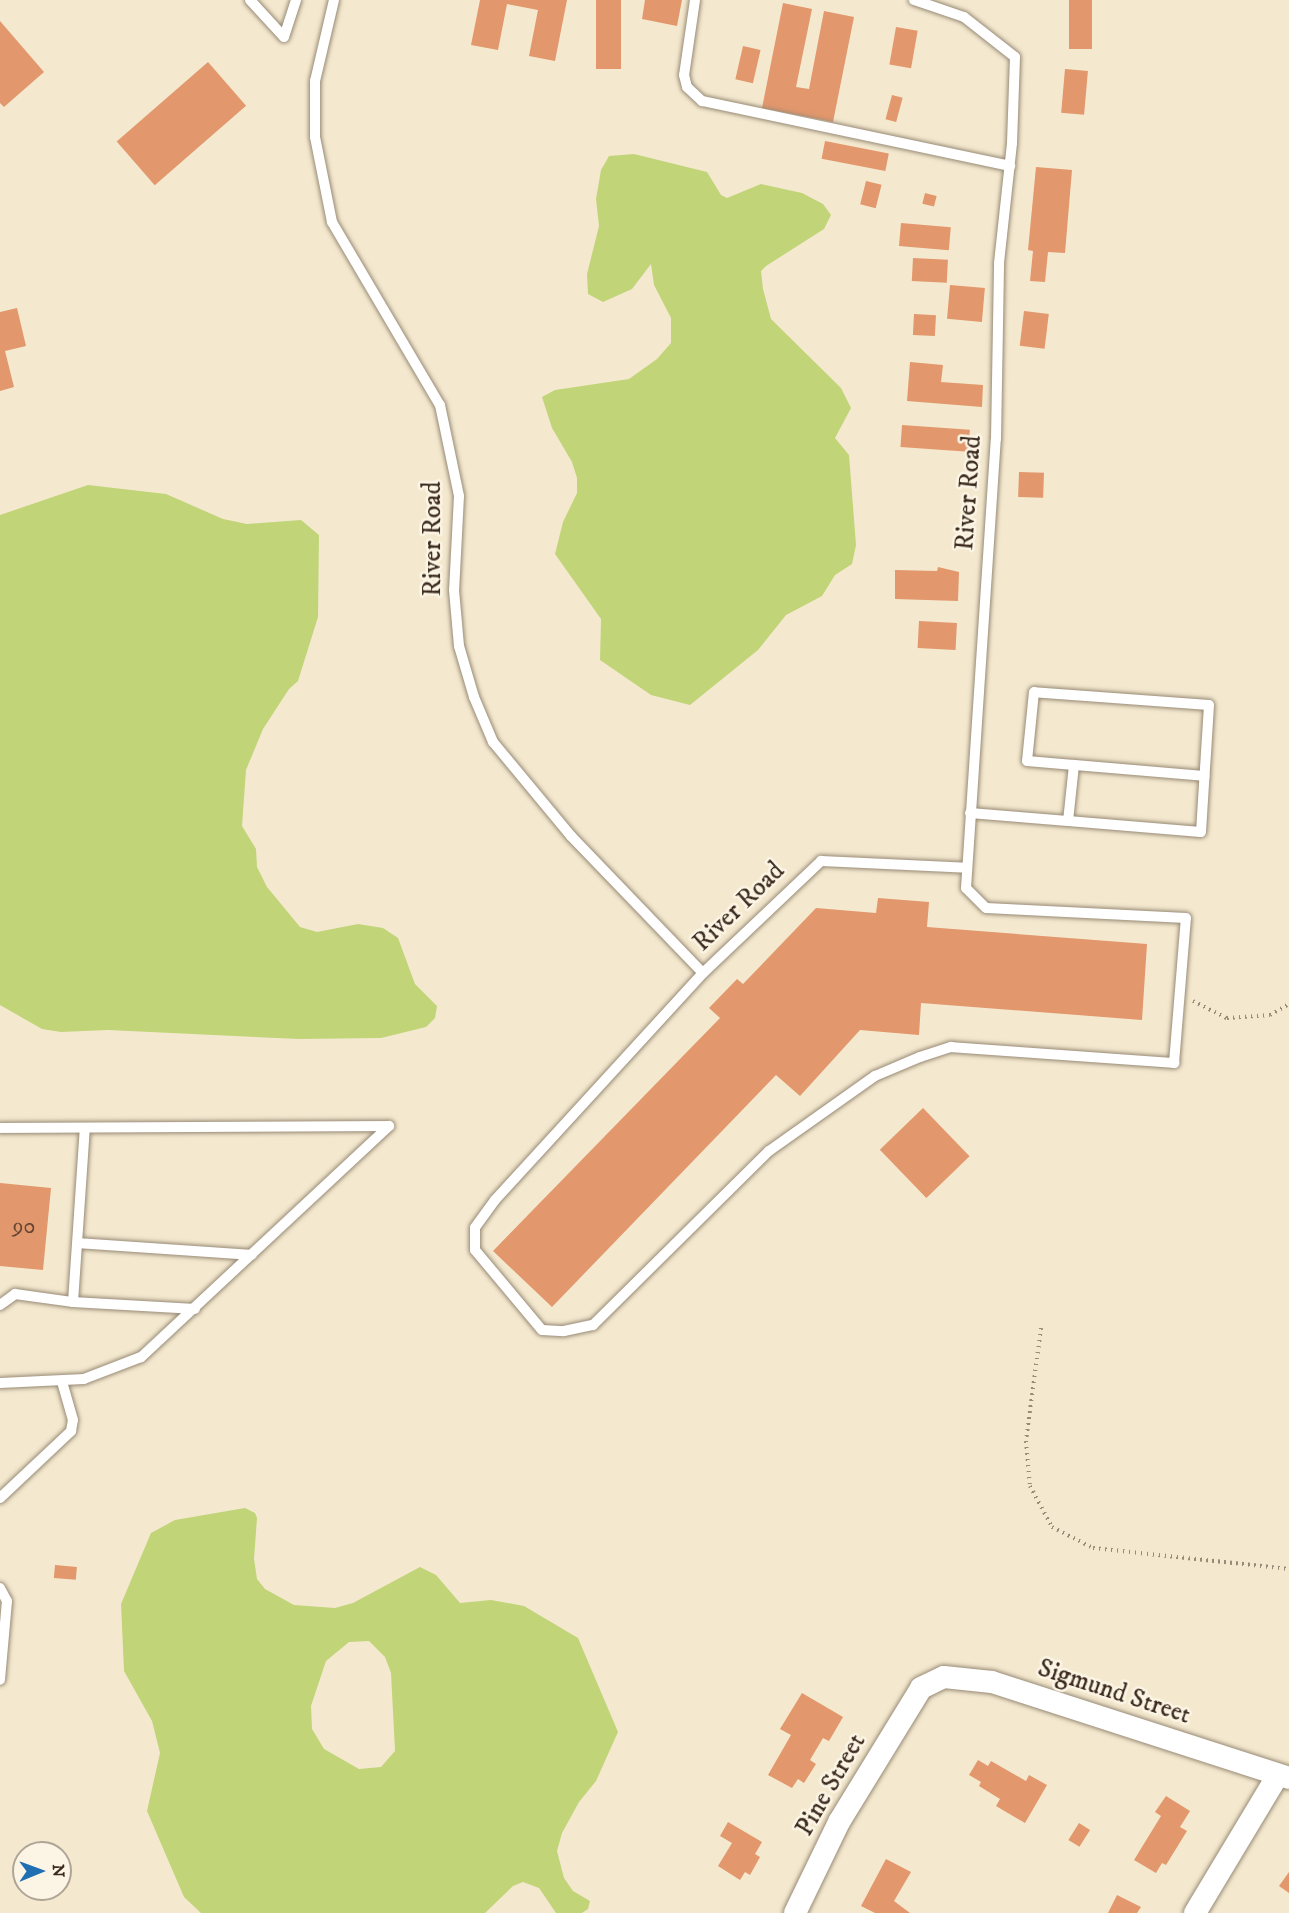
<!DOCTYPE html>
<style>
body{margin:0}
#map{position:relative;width:1289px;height:1913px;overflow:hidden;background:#f4e9cf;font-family:"IM FELL DW Pica",serif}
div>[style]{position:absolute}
.green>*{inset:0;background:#c1d478}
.building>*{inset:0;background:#e2976c;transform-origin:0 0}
.path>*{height:4px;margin-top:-2px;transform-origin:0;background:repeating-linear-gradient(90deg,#988a76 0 1.5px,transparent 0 6px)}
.roads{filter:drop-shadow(0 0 2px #988a76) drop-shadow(0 0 2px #988a76)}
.lane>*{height:10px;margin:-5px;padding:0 5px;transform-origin:5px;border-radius:5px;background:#fff}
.street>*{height:22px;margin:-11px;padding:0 11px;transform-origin:11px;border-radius:11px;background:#fff}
span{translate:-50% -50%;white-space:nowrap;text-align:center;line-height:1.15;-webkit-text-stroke:5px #fcf5e5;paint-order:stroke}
.number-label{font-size:22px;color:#654532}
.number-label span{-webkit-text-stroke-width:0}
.street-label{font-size:26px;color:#3b2a1e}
.north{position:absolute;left:12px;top:1841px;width:60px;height:60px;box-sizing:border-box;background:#fcf5e5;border:2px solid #afa495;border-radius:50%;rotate:89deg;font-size:16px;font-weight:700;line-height:24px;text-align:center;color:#3b2a1e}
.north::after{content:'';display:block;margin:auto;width:21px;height:27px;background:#1f6fb2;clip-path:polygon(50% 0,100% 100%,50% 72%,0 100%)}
</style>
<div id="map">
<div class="green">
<i style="clip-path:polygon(634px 154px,707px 172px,721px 195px,727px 198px,761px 184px,802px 193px,823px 204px,831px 215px,824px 229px,766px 266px,761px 271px,763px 289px,771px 319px,841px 388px,851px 408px,835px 438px,849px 455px,856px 545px,852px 564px,835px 575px,822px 596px,786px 615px,758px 650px,690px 705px,651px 695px,600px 660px,601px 619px,555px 554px,563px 522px,577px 493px,577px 478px,572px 462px,552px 428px,542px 397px,555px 390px,629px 379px,657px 359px,671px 343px,671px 318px,654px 285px,651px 264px,632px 289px,603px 302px,588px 294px,587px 274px,599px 226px,596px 199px,601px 170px,609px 156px)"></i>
<i style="clip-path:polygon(88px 485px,166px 494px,223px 519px,247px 524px,301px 520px,319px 535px,318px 617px,298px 681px,289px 689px,263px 729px,246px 770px,242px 826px,256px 849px,257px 867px,267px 887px,300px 927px,317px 932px,358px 924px,383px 928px,398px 938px,415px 984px,437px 1006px,435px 1018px,426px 1027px,381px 1038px,299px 1039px,108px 1030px,61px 1032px,42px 1029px,0 1005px,0 515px)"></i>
<i style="clip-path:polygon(evenodd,245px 1508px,255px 1513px,257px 1518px,254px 1559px,257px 1579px,265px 1589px,294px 1605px,335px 1608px,353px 1603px,420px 1567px,436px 1575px,460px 1603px,491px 1600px,524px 1606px,578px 1638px,618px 1732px,596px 1781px,579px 1802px,562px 1833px,557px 1851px,564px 1878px,573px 1891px,590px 1901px,588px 1909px,582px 1913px,556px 1913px,539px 1888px,523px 1882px,513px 1886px,485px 1913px,201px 1913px,184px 1897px,147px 1811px,160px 1753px,152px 1721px,124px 1671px,121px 1604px,151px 1533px,175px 1520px,245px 1508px,369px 1641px,385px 1657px,391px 1673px,395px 1751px,381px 1767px,359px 1769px,324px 1749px,312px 1729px,311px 1706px,326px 1661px,349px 1642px,369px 1641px)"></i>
</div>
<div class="building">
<i style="clip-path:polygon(480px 0,567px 0,555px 61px,529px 56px,538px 10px,507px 4px,498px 50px,471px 45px)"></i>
<i style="left:596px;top:0;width:25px;height:69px"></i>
<i style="clip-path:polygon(645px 0,682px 0,677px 26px,642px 19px)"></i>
<i style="left:1069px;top:0;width:23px;height:49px"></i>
<i style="clip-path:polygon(783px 3px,812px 9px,796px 87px,809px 89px,824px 11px,854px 17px,833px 122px,762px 108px)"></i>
<i style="clip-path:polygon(0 21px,44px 72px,4px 107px,0 103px)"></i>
<i style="left:896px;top:27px;width:22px;height:38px;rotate:10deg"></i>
<i style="left:743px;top:46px;width:18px;height:34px;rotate:13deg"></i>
<i style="left:208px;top:62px;width:58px;height:121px;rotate:49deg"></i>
<i style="left:1065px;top:69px;width:23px;height:44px;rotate:5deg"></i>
<i style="left:892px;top:95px;width:11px;height:25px;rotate:15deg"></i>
<i style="left:825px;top:141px;width:65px;height:18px;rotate:11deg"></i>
<i style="clip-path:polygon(1036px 167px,1072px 170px,1065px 253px,1048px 252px,1045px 282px,1030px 281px,1033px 251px,1028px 250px)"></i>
<i style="left:866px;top:181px;width:16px;height:24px;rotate:14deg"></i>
<i style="left:925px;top:193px;width:12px;height:11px;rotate:14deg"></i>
<i style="left:901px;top:223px;width:50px;height:23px;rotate:5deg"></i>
<i style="left:913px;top:258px;width:35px;height:23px;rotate:3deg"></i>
<i style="left:950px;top:285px;width:35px;height:34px;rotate:5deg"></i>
<i style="clip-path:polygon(17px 308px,26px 346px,5px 351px,14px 387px,0 391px,0 312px)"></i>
<i style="left:1024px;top:311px;width:25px;height:35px;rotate:7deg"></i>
<i style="left:914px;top:314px;width:22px;height:21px;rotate:3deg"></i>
<i style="clip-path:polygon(910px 362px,943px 365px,941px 382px,983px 385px,982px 407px,907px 401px)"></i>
<i style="left:902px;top:425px;width:68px;height:22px;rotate:4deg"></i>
<i style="left:1019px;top:472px;width:25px;height:25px;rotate:2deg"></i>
<i style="clip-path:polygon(938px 567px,959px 572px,958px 601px,895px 599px,895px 570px,937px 571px)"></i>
<i style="left:919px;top:621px;width:38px;height:27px;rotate:3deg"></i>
<i style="clip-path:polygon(878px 898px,929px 902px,927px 927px,1147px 944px,1142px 1020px,921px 1003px,919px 1035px,860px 1030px,800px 1096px,776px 1075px,552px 1307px,493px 1251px,720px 1018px,709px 1008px,737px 979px,743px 984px,816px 908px,876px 913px)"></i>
<i style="left:923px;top:1108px;width:67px;height:60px;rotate:46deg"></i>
<i style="clip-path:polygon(0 1183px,51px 1188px,43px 1270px,0 1266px)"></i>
<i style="left:55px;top:1565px;width:22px;height:13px;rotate:5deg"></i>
<i style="clip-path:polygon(802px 1693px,843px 1717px,829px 1741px,823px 1738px,810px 1760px,816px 1764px,804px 1783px,798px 1779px,792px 1788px,768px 1775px,791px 1735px,780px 1729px)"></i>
<i style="clip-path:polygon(978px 1760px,988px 1766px,991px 1761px,1026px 1781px,1029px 1775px,1047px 1785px,1025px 1823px,996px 1806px,1000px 1799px,979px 1786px,981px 1782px,969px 1775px)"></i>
<i style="clip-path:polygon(1166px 1796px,1190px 1811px,1180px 1827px,1187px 1831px,1166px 1865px,1162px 1863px,1156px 1873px,1134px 1860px,1161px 1816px,1155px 1812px)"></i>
<i style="clip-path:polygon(728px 1822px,762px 1842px,755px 1854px,760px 1857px,750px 1875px,745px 1872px,740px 1880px,718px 1866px,732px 1843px,720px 1836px)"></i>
<i style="left:1079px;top:1823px;width:13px;height:20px;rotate:32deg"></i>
<i style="clip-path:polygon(886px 1859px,911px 1872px,894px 1901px,910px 1913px,875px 1913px,861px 1906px)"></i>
<i style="clip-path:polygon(1289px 1872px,1289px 1893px,1279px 1886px)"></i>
<i style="clip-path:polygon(1117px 1895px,1141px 1907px,1137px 1913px,1108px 1913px)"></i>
</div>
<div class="path">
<i style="left:1193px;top:1001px;width:38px;rotate:27deg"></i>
<i style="left:1227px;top:1018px;width:43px;rotate:-4deg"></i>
<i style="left:1270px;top:1015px;width:22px;rotate:-30deg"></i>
<i style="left:1041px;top:1328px;width:114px;rotate:97.6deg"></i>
<i style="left:1026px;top:1441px;width:45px;rotate:84.9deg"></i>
<i style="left:1030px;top:1486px;width:47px;rotate:61.8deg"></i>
<i style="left:1052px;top:1527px;width:46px;rotate:27.1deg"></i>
<i style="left:1093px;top:1548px;width:197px;rotate:6.1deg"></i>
</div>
<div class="roads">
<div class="lane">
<i style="left:250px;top:0;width:50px;rotate:47.4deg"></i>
<i style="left:284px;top:37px;width:39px;rotate:-72deg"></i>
<i style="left:334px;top:0;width:83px;rotate:103.2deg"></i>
<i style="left:315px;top:81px;width:56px;rotate:90deg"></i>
<i style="left:315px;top:137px;width:87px;rotate:78.7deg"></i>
<i style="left:332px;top:222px;width:212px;rotate:59.5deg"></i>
<i style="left:440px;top:405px;width:93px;rotate:78.2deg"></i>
<i style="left:459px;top:496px;width:94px;rotate:93deg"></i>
<i style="left:454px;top:590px;width:56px;rotate:84.9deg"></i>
<i style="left:459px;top:646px;width:53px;rotate:73.6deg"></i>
<i style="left:474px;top:697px;width:49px;rotate:67.1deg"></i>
<i style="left:493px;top:742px;width:122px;rotate:50.3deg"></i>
<i style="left:571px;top:836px;width:190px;rotate:46.1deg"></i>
<i style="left:703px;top:973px;width:163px;rotate:-43.5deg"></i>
<i style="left:821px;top:861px;width:146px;rotate:2.7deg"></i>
<i style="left:695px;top:0;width:76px;rotate:98.3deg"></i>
<i style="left:684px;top:75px;width:12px;rotate:76deg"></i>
<i style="left:687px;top:87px;width:21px;rotate:43deg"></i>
<i style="left:702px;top:101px;width:315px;rotate:11.9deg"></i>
<i style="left:1074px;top:765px;width:131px;rotate:4.8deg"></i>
<i style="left:970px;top:813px;width:98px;rotate:4.7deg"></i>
<i style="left:1068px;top:821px;width:133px;rotate:4.7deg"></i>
<i style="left:1201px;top:832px;width:127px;rotate:-86.4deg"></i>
<i style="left:1209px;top:705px;width:175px;rotate:-175.8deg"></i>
<i style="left:1034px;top:692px;width:69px;rotate:95.8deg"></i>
<i style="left:1027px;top:761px;width:47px;rotate:4.9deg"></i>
<i style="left:1074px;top:765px;width:56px;rotate:96.1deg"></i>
<i style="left:703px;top:973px;width:308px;rotate:132.5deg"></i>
<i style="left:495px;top:1200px;width:34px;rotate:126deg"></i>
<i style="left:475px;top:1228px;width:22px;rotate:90deg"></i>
<i style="left:475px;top:1250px;width:104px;rotate:50.1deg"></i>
<i style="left:542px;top:1330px;width:22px;rotate:3deg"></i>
<i style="left:564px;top:1331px;width:30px;rotate:-12deg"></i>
<i style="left:593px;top:1325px;width:247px;rotate:-44.7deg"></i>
<i style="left:769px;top:1151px;width:130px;rotate:-35.3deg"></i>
<i style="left:875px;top:1076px;width:49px;rotate:-22.9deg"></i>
<i style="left:920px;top:1057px;width:33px;rotate:-18deg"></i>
<i style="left:951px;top:1047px;width:224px;rotate:4.1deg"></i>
<i style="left:1174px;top:1063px;width:145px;rotate:-85.3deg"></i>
<i style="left:1186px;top:918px;width:200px;rotate:-177.1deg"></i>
<i style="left:986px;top:908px;width:28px;rotate:-135deg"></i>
<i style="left:966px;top:888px;width:450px;rotate:-86.2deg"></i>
<i style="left:996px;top:439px;width:176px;rotate:-89deg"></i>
<i style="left:999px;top:263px;width:121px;rotate:-83.8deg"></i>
<i style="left:1012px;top:143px;width:86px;rotate:-88deg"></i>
<i style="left:1015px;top:57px;width:65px;rotate:-141.9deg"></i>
<i style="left:964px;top:17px;width:53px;rotate:-161.2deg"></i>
<i style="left:0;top:1128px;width:389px;rotate:-0.3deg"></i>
<i style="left:389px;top:1126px;width:339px;rotate:137deg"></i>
<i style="left:141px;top:1357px;width:61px;rotate:158.9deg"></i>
<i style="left:84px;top:1379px;width:84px;rotate:177.3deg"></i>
<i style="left:78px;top:1243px;width:174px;rotate:3.9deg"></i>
<i style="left:73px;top:1302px;width:174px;rotate:-86.1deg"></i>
<i style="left:0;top:1305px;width:19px;rotate:-36deg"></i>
<i style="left:15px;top:1294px;width:59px;rotate:7.9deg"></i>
<i style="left:73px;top:1302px;width:122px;rotate:3.3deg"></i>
<i style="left:0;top:1498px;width:98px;rotate:-43.3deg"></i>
<i style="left:71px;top:1431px;width:11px;rotate:-80deg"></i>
<i style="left:73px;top:1420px;width:40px;rotate:-106deg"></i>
<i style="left:0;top:1588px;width:15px;rotate:62deg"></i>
<i style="left:7px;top:1601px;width:79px;rotate:95.1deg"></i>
</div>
<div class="street">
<i style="left:795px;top:1913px;width:101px;rotate:-64.2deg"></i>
<i style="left:839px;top:1822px;width:157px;rotate:-58.5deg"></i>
<i style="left:921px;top:1688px;width:25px;rotate:-26deg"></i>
<i style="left:944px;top:1677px;width:48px;rotate:5.9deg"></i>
<i style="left:992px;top:1682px;width:312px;rotate:17.9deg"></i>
<i style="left:1195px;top:1913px;width:161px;rotate:-59deg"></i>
</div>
</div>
<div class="number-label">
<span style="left:24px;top:1227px">90</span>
</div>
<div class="street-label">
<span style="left:969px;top:493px;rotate:-86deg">River Road</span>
<span style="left:433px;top:539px;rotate:-90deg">River Road</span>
<span style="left:739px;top:907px;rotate:-44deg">River Road</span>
<span style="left:1114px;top:1692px;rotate:18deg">Sigmund Street</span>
<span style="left:831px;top:1785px;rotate:-60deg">Pine Street</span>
</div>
<div class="north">N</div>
</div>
